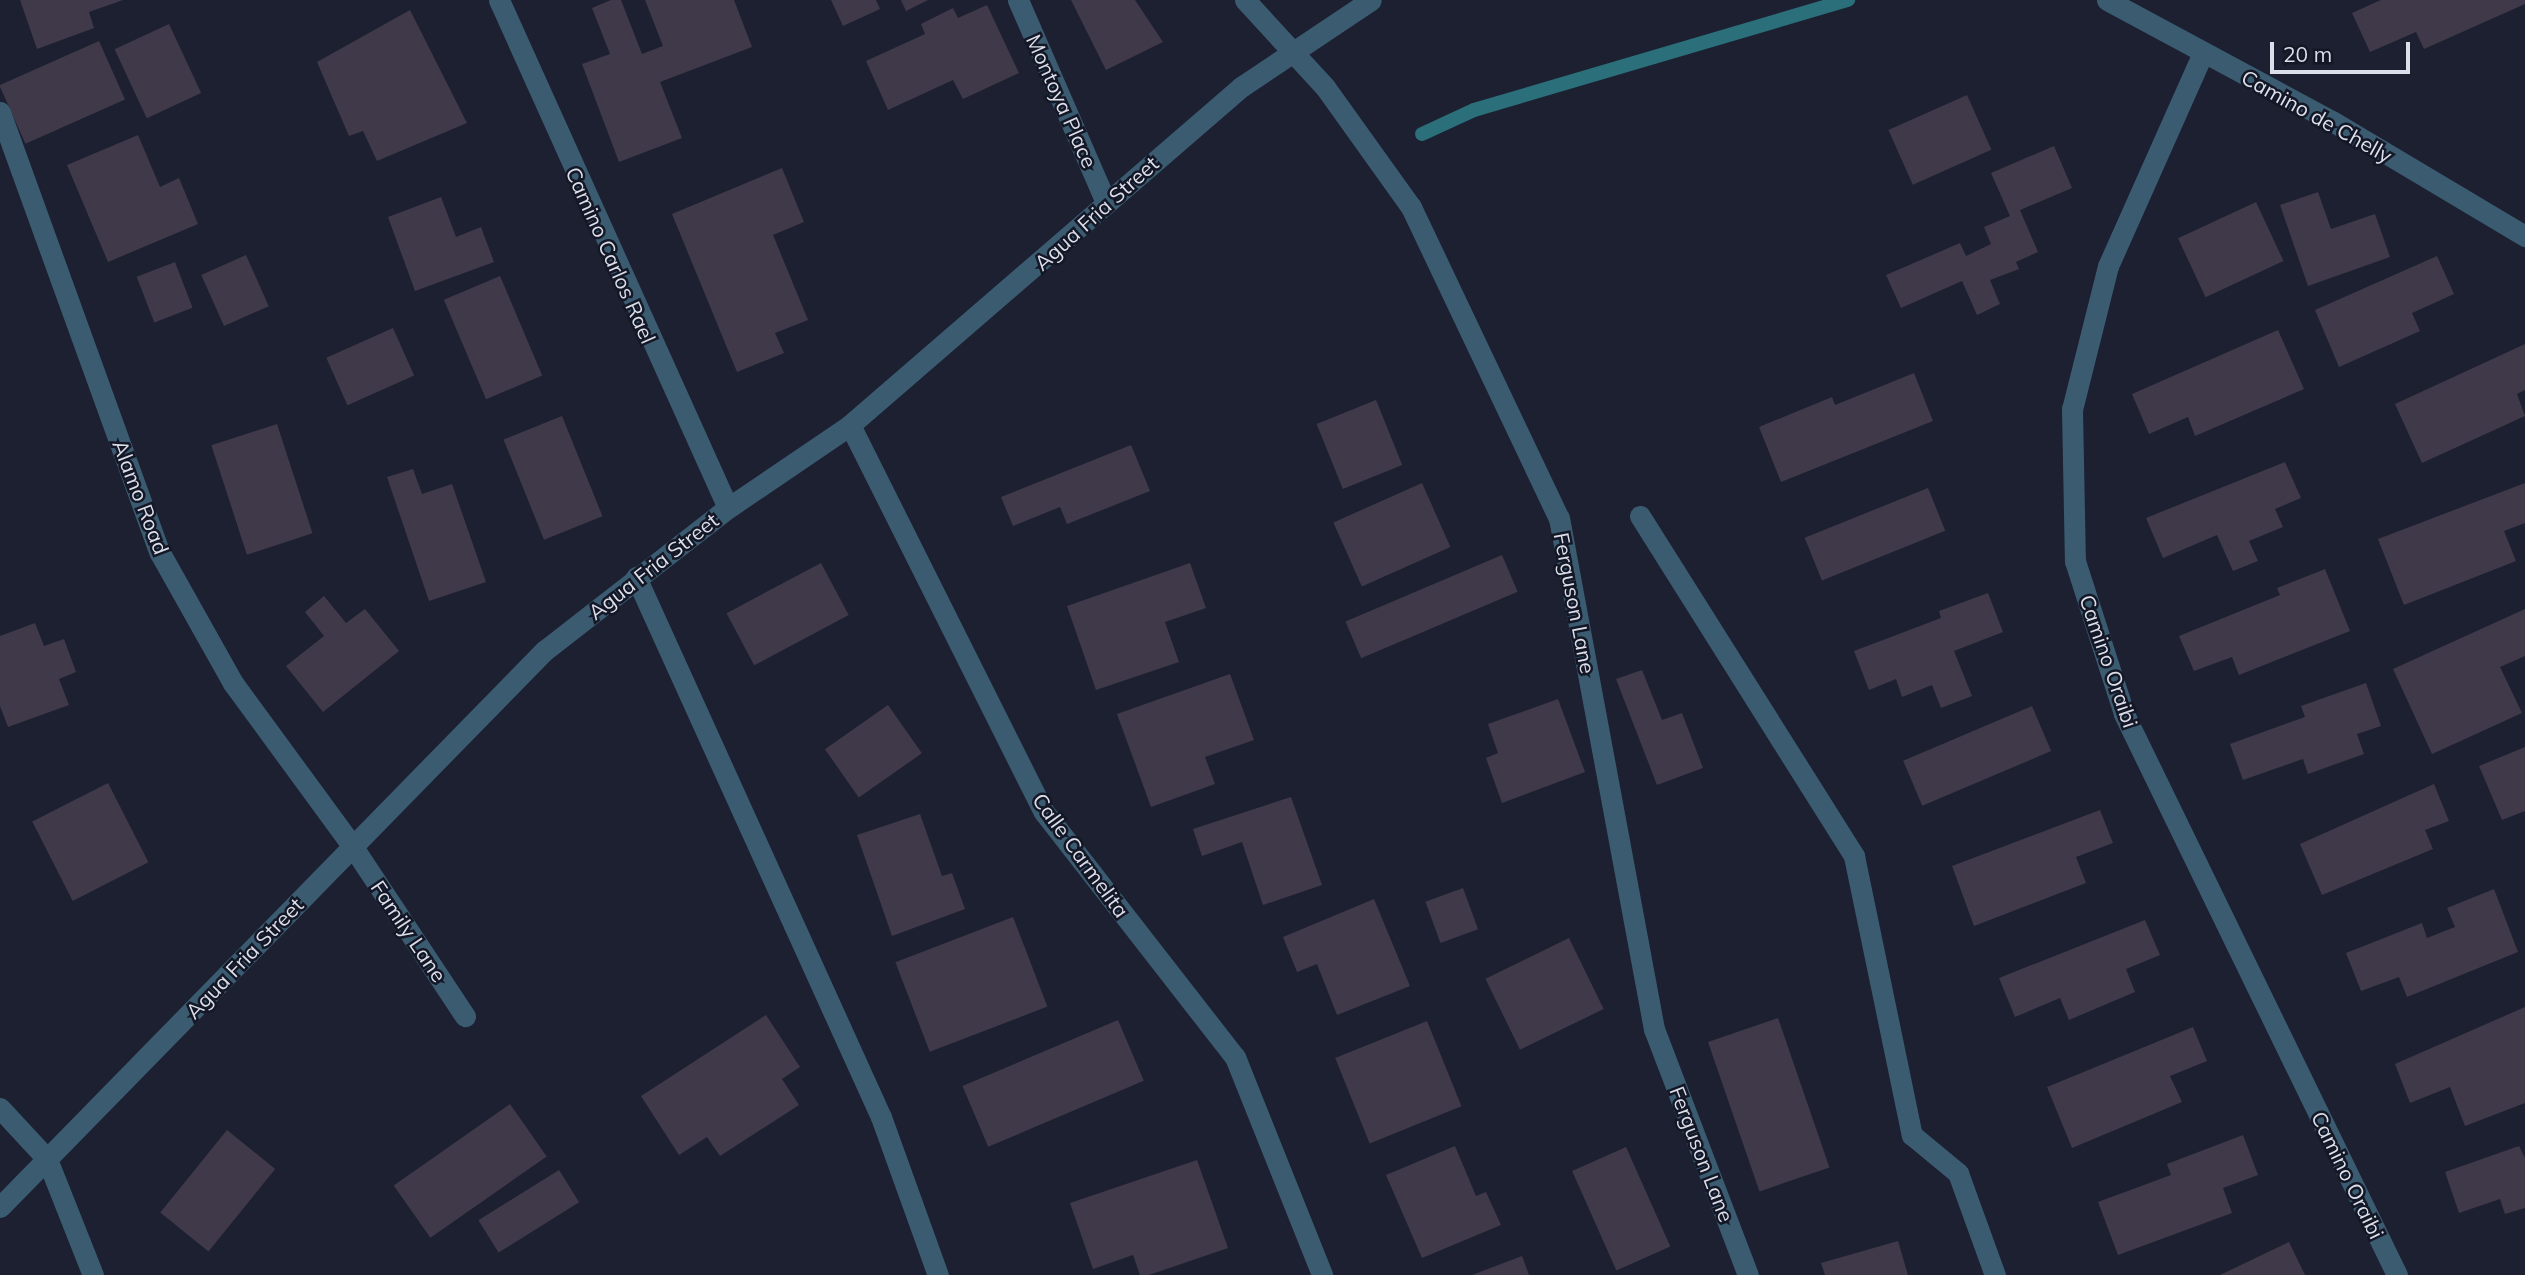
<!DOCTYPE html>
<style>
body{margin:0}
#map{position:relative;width:2525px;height:1275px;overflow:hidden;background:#1c2030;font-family:Mulish,sans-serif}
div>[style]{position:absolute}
.stream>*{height:14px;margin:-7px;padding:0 7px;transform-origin:7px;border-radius:7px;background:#2a6f7a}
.building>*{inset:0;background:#40394a;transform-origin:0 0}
.minor>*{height:21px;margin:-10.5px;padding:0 10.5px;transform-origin:10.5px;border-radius:10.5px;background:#3b5b71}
span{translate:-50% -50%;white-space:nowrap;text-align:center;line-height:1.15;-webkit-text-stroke:5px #131726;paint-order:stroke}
.street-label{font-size:21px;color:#dcdfea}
.scale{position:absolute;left:2270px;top:42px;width:140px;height:32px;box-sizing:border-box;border:4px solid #dcdfea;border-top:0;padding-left:9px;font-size:21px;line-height:24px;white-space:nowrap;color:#dcdfea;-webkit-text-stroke:5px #131726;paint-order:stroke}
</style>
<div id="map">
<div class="stream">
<i style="left:1422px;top:134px;width:57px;rotate:-24.8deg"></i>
<i style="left:1474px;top:110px;width:390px;rotate:-16.4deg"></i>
</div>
<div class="building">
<i style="clip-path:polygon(20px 0,123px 0,89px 12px,94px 28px,37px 49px)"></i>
<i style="clip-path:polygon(611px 0,621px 0,642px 54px,663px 46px,645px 0,734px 0,752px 47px,660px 82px,682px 138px,619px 162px,582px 64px,610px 54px,592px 8px)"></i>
<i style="clip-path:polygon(831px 0,876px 0,880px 9px,843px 26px)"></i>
<i style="clip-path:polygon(901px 0,928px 0,906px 11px)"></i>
<i style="clip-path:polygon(1071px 0,1135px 0,1163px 42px,1106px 70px)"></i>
<i style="clip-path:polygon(2381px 0,2525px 0,2525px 4px,2424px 49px,2416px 32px,2370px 52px,2352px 13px)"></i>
<i style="clip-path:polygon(987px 5px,1019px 73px,963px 99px,953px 80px,888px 110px,866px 61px,925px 34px,921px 24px,953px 8px,958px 18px)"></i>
<i style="clip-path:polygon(410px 10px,467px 123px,377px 161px,363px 131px,349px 136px,317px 62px)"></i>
<i style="left:169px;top:24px;width:76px;height:60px;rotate:65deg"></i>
<i style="left:99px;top:41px;width:64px;height:109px;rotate:66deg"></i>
<i style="left:1967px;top:95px;width:60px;height:86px;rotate:66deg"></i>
<i style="clip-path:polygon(138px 135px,160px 187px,179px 178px,198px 224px,108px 262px,67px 165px)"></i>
<i style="clip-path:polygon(2054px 146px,2072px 188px,2020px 210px,2038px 252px,2016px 262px,2019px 269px,1990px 280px,2000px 304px,1977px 315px,1962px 281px,1901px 308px,1886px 275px,1960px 243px,1966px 256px,1991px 244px,1984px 227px,2010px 216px,1991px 173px)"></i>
<i style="clip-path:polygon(782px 168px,804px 222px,773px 235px,808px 320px,775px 333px,784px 353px,737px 372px,672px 214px)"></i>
<i style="clip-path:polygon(2318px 192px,2331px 229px,2375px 214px,2390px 257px,2308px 286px,2280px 205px)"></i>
<i style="clip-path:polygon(441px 197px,456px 237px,481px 227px,494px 262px,415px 291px,388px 217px)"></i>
<i style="left:2256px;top:202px;width:65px;height:86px;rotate:65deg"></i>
<i style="left:246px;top:255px;width:56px;height:49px;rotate:66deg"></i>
<i style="clip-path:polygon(2437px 256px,2454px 294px,2412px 313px,2420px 331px,2339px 367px,2315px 310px)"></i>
<i style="left:175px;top:262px;width:49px;height:41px;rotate:69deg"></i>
<i style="left:500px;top:276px;width:108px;height:61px;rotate:67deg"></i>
<i style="left:393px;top:328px;width:52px;height:73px;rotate:66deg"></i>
<i style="clip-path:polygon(2278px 330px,2304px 389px,2195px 436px,2188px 417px,2149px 434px,2132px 394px)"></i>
<i style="clip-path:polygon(2525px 344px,2525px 390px,2517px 394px,2525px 416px,2422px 463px,2395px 404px)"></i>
<i style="clip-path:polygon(1914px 373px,1933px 421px,1781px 482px,1759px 427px,1832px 397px,1835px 405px)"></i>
<i style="left:1376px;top:400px;width:70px;height:64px;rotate:68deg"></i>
<i style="left:562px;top:416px;width:108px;height:63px;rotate:68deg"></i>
<i style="left:277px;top:424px;width:115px;height:69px;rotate:72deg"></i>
<i style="clip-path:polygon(1131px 445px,1150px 491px,1067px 524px,1060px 507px,1013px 526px,1001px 497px)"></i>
<i style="clip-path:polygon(2285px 462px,2301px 498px,2275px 509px,2283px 527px,2249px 541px,2258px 561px,2233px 571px,2217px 535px,2163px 558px,2146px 518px)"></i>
<i style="clip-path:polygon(413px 469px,422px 494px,452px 484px,486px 582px,429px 601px,387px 477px)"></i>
<i style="left:1422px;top:483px;width:70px;height:97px;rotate:66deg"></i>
<i style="clip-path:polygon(2525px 483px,2525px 523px,2504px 531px,2516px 561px,2404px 605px,2378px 539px)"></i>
<i style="left:1928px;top:488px;width:46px;height:133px;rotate:68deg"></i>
<i style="left:1502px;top:555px;width:40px;height:170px;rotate:67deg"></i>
<i style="left:821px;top:563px;width:59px;height:107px;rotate:62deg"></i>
<i style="clip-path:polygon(1190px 563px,1206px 608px,1165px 622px,1179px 662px,1096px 690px,1067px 606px)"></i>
<i style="clip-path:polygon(2325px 569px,2350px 631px,2239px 675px,2232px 657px,2194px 671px,2179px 636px,2280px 595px,2277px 588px)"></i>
<i style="clip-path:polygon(1988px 593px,2003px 632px,1954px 651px,1972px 696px,1941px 708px,1932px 685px,1902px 697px,1896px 679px,1869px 690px,1854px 651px,1941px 618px,1939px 611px)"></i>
<i style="clip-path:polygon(324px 596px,346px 623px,365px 609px,399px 651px,323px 712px,286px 666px,324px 636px,305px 612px)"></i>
<i style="clip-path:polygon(2525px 609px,2525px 656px,2500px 667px,2522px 713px,2432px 754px,2393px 669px)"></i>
<i style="clip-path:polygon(35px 623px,44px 646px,64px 639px,76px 672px,59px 679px,69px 705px,8px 727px,0 706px,0 636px)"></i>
<i style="clip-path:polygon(1642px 670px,1662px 720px,1682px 713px,1703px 768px,1657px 785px,1616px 679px)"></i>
<i style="clip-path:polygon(1230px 674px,1254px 740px,1205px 757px,1215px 784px,1151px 807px,1117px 714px)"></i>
<i style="clip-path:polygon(2366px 683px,2381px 726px,2357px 734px,2364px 754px,2308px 774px,2303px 759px,2243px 780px,2230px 744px,2305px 717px,2301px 706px)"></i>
<i style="clip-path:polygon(1558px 699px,1585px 772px,1502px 803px,1486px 758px,1498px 753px,1488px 724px)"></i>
<i style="left:888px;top:705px;width:59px;height:77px;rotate:55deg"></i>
<i style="left:2032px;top:706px;width:49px;height:140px;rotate:67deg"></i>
<i style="clip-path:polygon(2525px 747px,2525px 811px,2502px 820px,2479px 766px)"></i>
<i style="left:108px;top:783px;width:89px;height:85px;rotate:63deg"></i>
<i style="clip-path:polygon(2434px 784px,2449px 821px,2425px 830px,2433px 849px,2322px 895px,2300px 844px)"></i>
<i style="clip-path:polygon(1291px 797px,1322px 885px,1263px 905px,1242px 842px,1202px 856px,1193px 829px)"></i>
<i style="clip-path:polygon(2100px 810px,2113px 843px,2076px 857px,2086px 883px,1974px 926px,1952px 866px)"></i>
<i style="clip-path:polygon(920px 814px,942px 876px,952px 873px,965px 909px,892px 936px,857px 835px)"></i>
<i style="left:1463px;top:888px;width:44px;height:40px;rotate:70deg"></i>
<i style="clip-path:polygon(2494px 889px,2518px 952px,2407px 997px,2399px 977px,2361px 991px,2346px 953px,2422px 923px,2427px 938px,2455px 927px,2447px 908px)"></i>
<i style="clip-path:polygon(1374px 899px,1410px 986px,1337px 1015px,1317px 964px,1297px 972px,1283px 937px)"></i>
<i style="left:1013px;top:917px;width:96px;height:126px;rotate:69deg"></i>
<i style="clip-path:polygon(2145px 920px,2160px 955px,2126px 969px,2135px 992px,2069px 1020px,2060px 998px,2015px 1017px,1999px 978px)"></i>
<i style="left:1569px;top:938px;width:79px;height:93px;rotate:64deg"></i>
<i style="clip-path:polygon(2525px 1007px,2525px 1103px,2465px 1126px,2450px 1087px,2410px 1103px,2395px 1064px)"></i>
<i style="clip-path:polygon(766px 1015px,800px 1067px,782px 1079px,799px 1105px,720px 1156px,707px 1137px,679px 1155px,641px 1096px)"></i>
<i style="left:1778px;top:1018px;width:158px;height:74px;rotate:71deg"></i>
<i style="left:1118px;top:1020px;width:66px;height:169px;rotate:67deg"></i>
<i style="left:1427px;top:1021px;width:92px;height:99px;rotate:68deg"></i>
<i style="clip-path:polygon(2193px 1027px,2207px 1061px,2170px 1076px,2182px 1102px,2072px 1148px,2047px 1087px)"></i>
<i style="left:510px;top:1104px;width:64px;height:142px;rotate:55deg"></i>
<i style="left:227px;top:1130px;width:62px;height:106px;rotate:39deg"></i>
<i style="clip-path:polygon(2243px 1135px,2258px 1175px,2223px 1188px,2232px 1213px,2118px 1255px,2098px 1202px,2171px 1175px,2167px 1164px)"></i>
<i style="clip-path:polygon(1455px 1146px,1476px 1196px,1486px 1192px,1501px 1225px,1422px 1258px,1386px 1175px)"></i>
<i style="clip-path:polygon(2519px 1146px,2525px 1158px,2525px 1208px,2505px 1214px,2500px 1199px,2459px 1213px,2445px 1172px)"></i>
<i style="left:1626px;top:1147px;width:109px;height:59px;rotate:66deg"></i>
<i style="clip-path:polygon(1197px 1160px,1228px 1248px,1149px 1275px,1140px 1275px,1133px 1255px,1093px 1269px,1070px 1203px)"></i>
<i style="left:559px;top:1170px;width:38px;height:95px;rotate:58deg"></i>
<i style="clip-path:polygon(1898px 1241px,1908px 1275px,1825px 1275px,1821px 1263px)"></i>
<i style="clip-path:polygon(2289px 1242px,2305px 1275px,2220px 1275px)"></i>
<i style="clip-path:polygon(1522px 1256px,1529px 1275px,1472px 1275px)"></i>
</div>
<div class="minor">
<i style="left:499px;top:0;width:557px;rotate:65.73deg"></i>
<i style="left:1018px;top:0;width:220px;rotate:66.5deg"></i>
<i style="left:1245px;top:0;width:118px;rotate:47.4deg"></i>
<i style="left:1325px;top:87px;width:148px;rotate:54.4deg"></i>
<i style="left:1411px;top:207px;width:344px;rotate:64.6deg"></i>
<i style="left:1559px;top:518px;width:520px;rotate:79.47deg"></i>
<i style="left:1654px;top:1029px;width:263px;rotate:69.1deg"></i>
<i style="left:2107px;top:0;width:255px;rotate:28.3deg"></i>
<i style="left:2332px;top:121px;width:225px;rotate:30.8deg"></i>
<i style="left:2202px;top:55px;width:231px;rotate:114deg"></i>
<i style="left:2108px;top:266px;width:147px;rotate:104.1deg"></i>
<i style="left:2072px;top:409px;width:152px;rotate:88.9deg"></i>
<i style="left:2075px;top:561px;width:161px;rotate:72.2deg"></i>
<i style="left:2124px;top:714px;width:624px;rotate:64.05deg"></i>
<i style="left:0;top:112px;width:469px;rotate:70.1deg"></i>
<i style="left:160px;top:553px;width:149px;rotate:60.7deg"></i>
<i style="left:233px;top:683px;width:203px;rotate:53.8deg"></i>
<i style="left:353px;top:847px;width:203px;rotate:56.5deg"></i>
<i style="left:850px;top:425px;width:433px;rotate:63.4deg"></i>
<i style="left:1044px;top:812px;width:311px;rotate:52.1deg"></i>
<i style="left:1235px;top:1057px;width:235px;rotate:68.2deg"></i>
<i style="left:1640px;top:516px;width:402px;rotate:57.8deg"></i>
<i style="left:1854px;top:856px;width:285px;rotate:78.3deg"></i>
<i style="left:1912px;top:1135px;width:60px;rotate:39.6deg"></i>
<i style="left:1958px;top:1173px;width:109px;rotate:70.1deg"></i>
<i style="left:636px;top:577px;width:593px;rotate:65.6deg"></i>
<i style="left:881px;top:1117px;width:168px;rotate:70.2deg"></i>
<i style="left:0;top:1108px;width:69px;rotate:47.3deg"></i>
<i style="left:47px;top:1159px;width:125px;rotate:68.4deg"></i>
<i style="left:0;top:1207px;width:778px;rotate:-45.63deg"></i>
<i style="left:544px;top:651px;width:233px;rotate:-37.9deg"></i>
<i style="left:728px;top:508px;width:148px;rotate:-34.2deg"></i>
<i style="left:850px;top:425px;width:517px;rotate:-40.84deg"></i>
<i style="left:1241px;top:87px;width:156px;rotate:-33.8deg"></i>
</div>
<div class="street-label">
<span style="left:1062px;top:101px;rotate:66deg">Montoya Place</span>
<span style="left:2317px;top:116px;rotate:29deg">Camino de Chelly</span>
<span style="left:1096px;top:213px;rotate:-42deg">Agua Fria Street</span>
<span style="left:611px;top:255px;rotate:66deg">Camino Carlos Rael</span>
<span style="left:141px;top:497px;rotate:69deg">Alamo Road</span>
<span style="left:653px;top:566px;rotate:-38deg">Agua Fria Street</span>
<span style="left:1575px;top:603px;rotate:79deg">Ferguson Lane</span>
<span style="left:2109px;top:661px;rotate:71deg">Camino Oraibi</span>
<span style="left:1081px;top:855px;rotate:54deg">Calle Carmelita</span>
<span style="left:409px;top:931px;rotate:56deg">Family Lane</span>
<span style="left:244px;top:958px;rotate:-46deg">Agua Fria Street</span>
<span style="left:1702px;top:1154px;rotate:69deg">Ferguson Lane</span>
<span style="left:2348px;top:1175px;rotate:64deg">Camino Oraibi</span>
</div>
<div class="scale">20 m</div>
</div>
